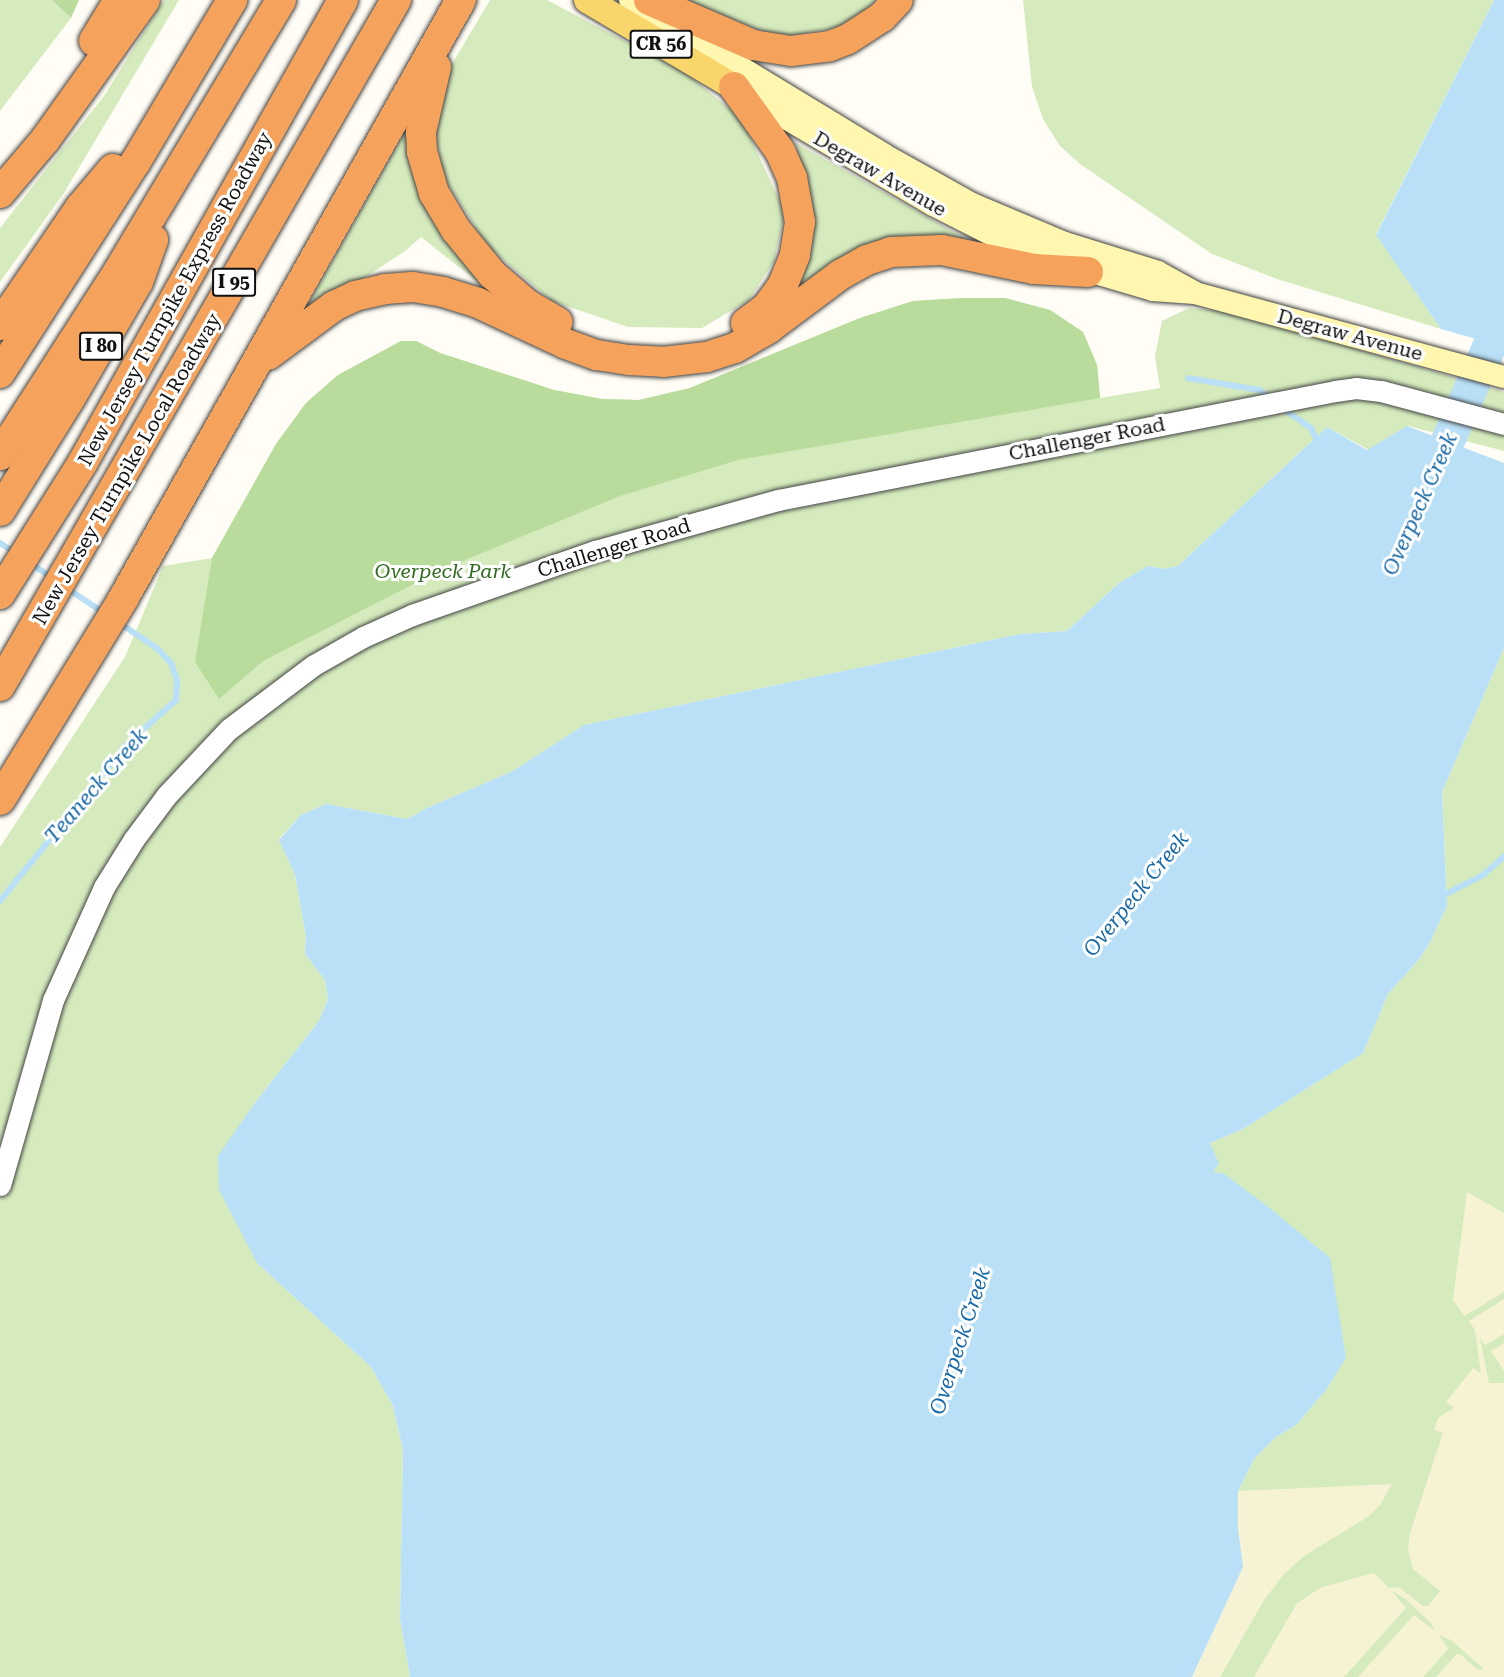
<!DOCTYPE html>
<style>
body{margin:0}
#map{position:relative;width:1504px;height:1677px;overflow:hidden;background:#fffdf5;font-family:"Roboto Serif",serif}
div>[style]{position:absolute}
.farmland>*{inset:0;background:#f6f3d4}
.green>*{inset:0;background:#d5ebbd}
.forest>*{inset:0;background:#b9dc9c}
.water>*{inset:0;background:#b9e0f7}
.stream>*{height:6px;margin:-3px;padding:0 3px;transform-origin:3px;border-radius:3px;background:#b9e0f7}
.river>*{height:34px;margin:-17px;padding:0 17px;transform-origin:17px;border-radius:17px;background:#b9e0f7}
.roads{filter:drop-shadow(0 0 2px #444) drop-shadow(0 0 2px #444)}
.tertiary>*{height:21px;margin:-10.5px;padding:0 10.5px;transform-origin:10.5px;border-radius:10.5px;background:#fff}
.secondary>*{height:22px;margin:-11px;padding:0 11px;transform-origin:11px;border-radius:11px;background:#fff6b0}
.primary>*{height:26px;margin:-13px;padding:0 13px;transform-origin:13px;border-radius:13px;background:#f9d66b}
.motorway>*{height:30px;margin:-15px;padding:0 15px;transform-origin:15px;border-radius:15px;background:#f5a25d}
span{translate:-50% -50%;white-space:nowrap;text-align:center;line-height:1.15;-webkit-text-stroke:6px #fff;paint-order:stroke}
.shield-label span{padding:2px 4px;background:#fff;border:2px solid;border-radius:4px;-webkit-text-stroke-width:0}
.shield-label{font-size:18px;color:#111;font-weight:700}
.street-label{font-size:20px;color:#111}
.park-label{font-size:20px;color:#2f6b1f;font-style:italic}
.water-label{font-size:21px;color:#1768a6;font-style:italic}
</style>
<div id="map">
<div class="farmland">
<i style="clip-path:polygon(1464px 1176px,1504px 1183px,1504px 1677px,1192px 1677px,1243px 1567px,1238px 1528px,1238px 1491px,1392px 1483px)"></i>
</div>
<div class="green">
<i style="clip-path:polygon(0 0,52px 0,71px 18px,0 111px)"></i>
<i style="clip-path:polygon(164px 0,179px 0,64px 193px,0 282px,0 228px,104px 96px)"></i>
<i style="clip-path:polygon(490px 0,547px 0,687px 74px,741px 118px,785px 212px,774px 261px,749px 300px,702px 328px,628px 327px,552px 301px,488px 247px,443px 176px,433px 117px,452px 64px)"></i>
<i style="clip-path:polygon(687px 0,875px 0,855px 24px,778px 38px)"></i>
<i style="clip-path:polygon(1023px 0,1494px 0,1376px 234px,1441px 329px,1277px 279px,1212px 254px,1080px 164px,1060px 146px,1043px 119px,1032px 87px)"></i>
<i style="clip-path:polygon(411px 121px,509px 307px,421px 237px,405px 251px,299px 321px)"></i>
<i style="clip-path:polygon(796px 143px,975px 244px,901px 241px,783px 307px,808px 205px)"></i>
<i style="clip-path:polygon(963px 298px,1005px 298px,1050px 310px,1083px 332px,1097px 365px,1100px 398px,1160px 388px,1155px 356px,1162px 321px,1189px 308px,1230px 312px,1504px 392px,1504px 451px,1408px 426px,1369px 450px,1327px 427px,1178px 566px,1164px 569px,1148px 566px,1119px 583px,1067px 631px,1021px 634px,584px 725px,513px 771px,427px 808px,407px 819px,326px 804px,301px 815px,279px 839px,295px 875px,306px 936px,305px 954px,325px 980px,328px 998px,319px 1021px,254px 1104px,257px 1263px,371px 1367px,393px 1406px,403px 1450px,400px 1619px,410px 1677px,0 1677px,0 847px,125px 657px,163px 566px,212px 558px,276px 444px,306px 403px,338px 375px,401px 341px,416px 341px,440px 353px,554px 390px,602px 399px,639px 400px,690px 388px,860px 318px,913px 301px)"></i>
<i style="clip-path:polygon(1504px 648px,1504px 1213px,1467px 1192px,1453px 1300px,1464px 1316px,1504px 1292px,1504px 1299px,1469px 1321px,1475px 1330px,1481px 1374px,1473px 1368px,1446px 1402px,1454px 1408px,1438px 1418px,1434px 1430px,1443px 1433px,1410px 1533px,1408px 1551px,1413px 1569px,1440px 1591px,1428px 1606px,1423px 1606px,1399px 1587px,1389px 1588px,1374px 1573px,1322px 1587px,1297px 1603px,1254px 1677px,1220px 1677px,1264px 1600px,1284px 1574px,1304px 1556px,1369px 1516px,1380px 1505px,1392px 1484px,1238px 1491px,1254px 1459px,1276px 1437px,1296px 1425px,1326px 1390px,1346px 1357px,1213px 1172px,1210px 1143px,1243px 1129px,1363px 1053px,1388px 994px,1420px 958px,1429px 944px,1447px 906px,1442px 792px)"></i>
<i style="clip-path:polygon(1504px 1334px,1504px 1343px,1491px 1351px,1504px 1371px,1504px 1383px,1489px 1383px,1480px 1338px,1485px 1345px)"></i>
<i style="clip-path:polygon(1392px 1591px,1406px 1599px,1431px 1623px,1435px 1631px,1414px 1615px,1358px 1677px,1344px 1677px,1406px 1608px)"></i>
<i style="clip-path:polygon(1439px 1635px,1451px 1640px,1484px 1669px,1478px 1670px,1461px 1655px,1457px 1654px,1436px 1677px,1423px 1677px,1448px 1649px)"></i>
</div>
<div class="forest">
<i style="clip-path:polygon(52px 0,79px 0,71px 18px)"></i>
<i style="clip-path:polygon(963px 298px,1005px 298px,1050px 310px,1083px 332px,1097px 365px,1100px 398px,738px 460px,620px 496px,441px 570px,263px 661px,219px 699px,195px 662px,212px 558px,276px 444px,306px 403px,338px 375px,401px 341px,416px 341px,440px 353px,554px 390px,602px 399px,639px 400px,690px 388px,860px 318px,913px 301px)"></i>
</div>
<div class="water">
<i style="clip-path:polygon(1494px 0,1504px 0,1504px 347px,1441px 329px,1376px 235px)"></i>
<i style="clip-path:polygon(1407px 426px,1504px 463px,1504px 648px,1442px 792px,1447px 906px,1429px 944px,1420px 958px,1388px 994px,1363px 1053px,1243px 1129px,1210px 1143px,1219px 1163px,1213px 1172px,1223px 1173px,1271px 1209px,1330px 1258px,1346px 1358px,1326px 1390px,1296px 1425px,1276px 1437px,1254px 1459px,1238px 1491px,1238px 1528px,1243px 1567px,1192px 1677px,410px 1677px,400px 1619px,403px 1450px,393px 1406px,371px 1367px,257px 1263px,219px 1190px,218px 1156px,254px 1104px,319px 1021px,328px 999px,325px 980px,305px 954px,306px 936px,295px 875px,279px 840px,301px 815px,326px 804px,407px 819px,427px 808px,513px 771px,584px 725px,1021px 634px,1067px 631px,1119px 583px,1148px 566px,1164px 569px,1178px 566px,1327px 427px,1367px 450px)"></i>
</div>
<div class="stream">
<i style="left:1188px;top:378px;width:72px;rotate:9.6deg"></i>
<i style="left:1259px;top:390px;width:15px;rotate:37deg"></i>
<i style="left:1281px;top:407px;width:37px;rotate:35deg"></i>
<i style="left:1311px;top:428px;width:17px;rotate:65deg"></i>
<i style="left:0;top:543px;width:20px;rotate:33deg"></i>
<i style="left:30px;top:563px;width:27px;rotate:34deg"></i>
<i style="left:65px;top:587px;width:47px;rotate:33.7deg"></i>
<i style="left:1446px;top:894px;width:42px;rotate:-27.2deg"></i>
<i style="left:1483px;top:875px;width:28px;rotate:-41deg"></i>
<i style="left:0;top:901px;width:199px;rotate:-51.1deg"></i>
<i style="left:125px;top:746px;width:69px;rotate:-42deg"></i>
<i style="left:176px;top:700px;width:20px;rotate:-87deg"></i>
<i style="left:177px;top:680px;width:18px;rotate:-109deg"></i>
<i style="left:171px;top:663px;width:19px;rotate:-133deg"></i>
<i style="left:158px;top:649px;width:48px;rotate:-146deg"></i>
</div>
<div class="river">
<i style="left:1429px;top:484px;width:187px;rotate:-66.3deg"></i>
</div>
<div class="roads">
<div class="tertiary">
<i style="left:0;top:1185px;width:192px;rotate:-74deg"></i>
<i style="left:53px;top:1000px;width:124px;rotate:-65.7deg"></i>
<i style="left:104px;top:887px;width:57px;rotate:-58deg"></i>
<i style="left:134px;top:839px;width:54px;rotate:-53.3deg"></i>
<i style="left:166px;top:796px;width:92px;rotate:-46.8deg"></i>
<i style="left:229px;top:729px;width:106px;rotate:-37deg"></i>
<i style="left:314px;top:665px;width:56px;rotate:-29.7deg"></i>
<i style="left:363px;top:637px;width:54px;rotate:-24.2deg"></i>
<i style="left:412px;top:615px;width:194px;rotate:-19.3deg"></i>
<i style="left:595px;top:551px;width:190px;rotate:-15.6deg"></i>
<i style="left:778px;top:500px;width:568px;rotate:-11.07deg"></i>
<i style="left:1335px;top:391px;width:21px;rotate:-8deg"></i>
<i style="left:1356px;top:388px;width:25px;rotate:7deg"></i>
<i style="left:1381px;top:391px;width:127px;rotate:15deg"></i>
</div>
<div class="secondary">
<i style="left:630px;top:0;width:296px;rotate:31.3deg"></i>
<i style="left:883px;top:154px;width:102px;rotate:29.3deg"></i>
<i style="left:972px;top:204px;width:101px;rotate:22.8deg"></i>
<i style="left:1065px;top:243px;width:97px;rotate:17.3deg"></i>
<i style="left:1158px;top:272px;width:41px;rotate:29.1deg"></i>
<i style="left:743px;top:93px;width:221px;rotate:30.5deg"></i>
<i style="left:933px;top:205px;width:68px;rotate:26.9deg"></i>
<i style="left:994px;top:236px;width:69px;rotate:22.1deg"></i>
<i style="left:1058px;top:262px;width:99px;rotate:16.4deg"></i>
<i style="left:1153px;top:290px;width:42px;rotate:4.1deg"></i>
<i style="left:1195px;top:293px;width:320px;rotate:15.2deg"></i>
</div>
<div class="primary">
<i style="left:587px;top:0;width:171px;rotate:30.6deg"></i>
</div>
<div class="motorway">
<i style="left:649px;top:0;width:113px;rotate:23.4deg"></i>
<i style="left:753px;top:45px;width:38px;rotate:9deg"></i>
<i style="left:791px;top:51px;width:39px;rotate:-7deg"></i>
<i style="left:830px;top:46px;width:19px;rotate:-21deg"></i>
<i style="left:848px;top:39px;width:40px;rotate:-32.9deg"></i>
<i style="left:882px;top:17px;width:23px;rotate:-47deg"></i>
<i style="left:94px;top:41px;width:48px;rotate:-58.6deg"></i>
<i style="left:436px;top:67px;width:67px;rotate:103deg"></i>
<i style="left:421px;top:132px;width:20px;rotate:87deg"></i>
<i style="left:422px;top:152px;width:43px;rotate:73.7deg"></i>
<i style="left:434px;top:193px;width:43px;rotate:59.3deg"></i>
<i style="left:456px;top:230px;width:57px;rotate:50.7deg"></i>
<i style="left:492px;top:274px;width:48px;rotate:40.7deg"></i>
<i style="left:528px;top:305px;width:34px;rotate:30deg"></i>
<i style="left:734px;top:87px;width:79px;rotate:54.3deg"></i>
<i style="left:780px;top:151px;width:30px;rotate:66deg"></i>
<i style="left:792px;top:178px;width:45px;rotate:79.7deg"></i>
<i style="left:800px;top:222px;width:33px;rotate:99deg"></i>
<i style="left:795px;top:255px;width:32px;rotate:112deg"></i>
<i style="left:783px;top:285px;width:29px;rotate:126deg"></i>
<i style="left:766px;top:308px;width:25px;rotate:143deg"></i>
<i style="left:0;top:193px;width:70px;rotate:-49.7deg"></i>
<i style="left:45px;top:140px;width:172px;rotate:-54.5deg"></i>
<i style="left:0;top:325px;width:142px;rotate:-55.6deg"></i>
<i style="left:80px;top:208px;width:51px;rotate:-49.8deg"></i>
<i style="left:268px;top:355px;width:82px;rotate:-36.6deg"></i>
<i style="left:334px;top:306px;width:23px;rotate:-25deg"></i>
<i style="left:355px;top:296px;width:31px;rotate:-13deg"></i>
<i style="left:385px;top:289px;width:28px;rotate:-4deg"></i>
<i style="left:413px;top:287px;width:30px;rotate:9deg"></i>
<i style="left:443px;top:292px;width:37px;rotate:17deg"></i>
<i style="left:478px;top:303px;width:97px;rotate:25deg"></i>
<i style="left:566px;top:344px;width:33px;rotate:20deg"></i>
<i style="left:597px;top:355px;width:32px;rotate:9deg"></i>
<i style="left:629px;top:360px;width:34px;rotate:3deg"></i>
<i style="left:663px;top:362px;width:44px;rotate:-6.5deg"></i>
<i style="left:707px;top:357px;width:29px;rotate:-18deg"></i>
<i style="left:735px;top:348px;width:39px;rotate:-30deg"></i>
<i style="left:769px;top:328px;width:89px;rotate:-36.7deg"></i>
<i style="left:840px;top:275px;width:31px;rotate:-29deg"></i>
<i style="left:867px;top:260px;width:25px;rotate:-18deg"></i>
<i style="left:891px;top:252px;width:51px;rotate:-2.2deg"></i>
<i style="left:942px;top:250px;width:94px;rotate:11.7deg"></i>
<i style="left:1034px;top:269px;width:54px;rotate:3.2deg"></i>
<i style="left:0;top:373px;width:250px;rotate:-57.3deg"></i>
<i style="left:135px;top:163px;width:190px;rotate:-59.2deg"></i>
<i style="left:0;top:455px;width:220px;rotate:-57.2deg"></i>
<i style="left:119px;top:270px;width:315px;rotate:-59deg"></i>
<i style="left:0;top:511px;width:134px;rotate:-58.1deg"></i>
<i style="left:71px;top:397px;width:133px;rotate:-59.8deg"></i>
<i style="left:138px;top:282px;width:45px;rotate:-70.3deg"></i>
<i style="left:0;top:594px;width:156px;rotate:-57.8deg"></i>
<i style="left:83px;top:462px;width:530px;rotate:-60.63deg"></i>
<i style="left:0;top:686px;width:792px;rotate:-60deg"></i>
<i style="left:0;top:800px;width:236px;rotate:-58.5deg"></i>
<i style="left:123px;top:599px;width:688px;rotate:-60.57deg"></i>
</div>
</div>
<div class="shield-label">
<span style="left:661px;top:44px">CR 56</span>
<span style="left:234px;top:282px">I 95</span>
<span style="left:101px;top:346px">I 80</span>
</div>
<div class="street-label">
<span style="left:880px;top:174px;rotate:30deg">Degraw Avenue</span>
<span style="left:175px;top:299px;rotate:-61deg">New Jersey Turnpike Express Roadway</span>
<span style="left:1350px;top:335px;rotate:15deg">Degraw Avenue</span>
<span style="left:1087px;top:439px;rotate:-11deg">Challenger Road</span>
<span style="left:127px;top:469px;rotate:-60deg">New Jersey Turnpike Local Roadway</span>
<span style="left:614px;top:548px;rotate:-17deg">Challenger Road</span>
</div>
<div class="park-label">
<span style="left:443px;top:571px">Overpeck Park</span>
</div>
<div class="water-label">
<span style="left:1420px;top:504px;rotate:-66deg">Overpeck Creek</span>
<span style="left:96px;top:786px;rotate:-49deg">Teaneck Creek</span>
<span style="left:1136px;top:894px;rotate:-51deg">Overpeck Creek</span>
<span style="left:960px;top:1341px;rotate:-72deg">Overpeck Creek</span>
</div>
</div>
